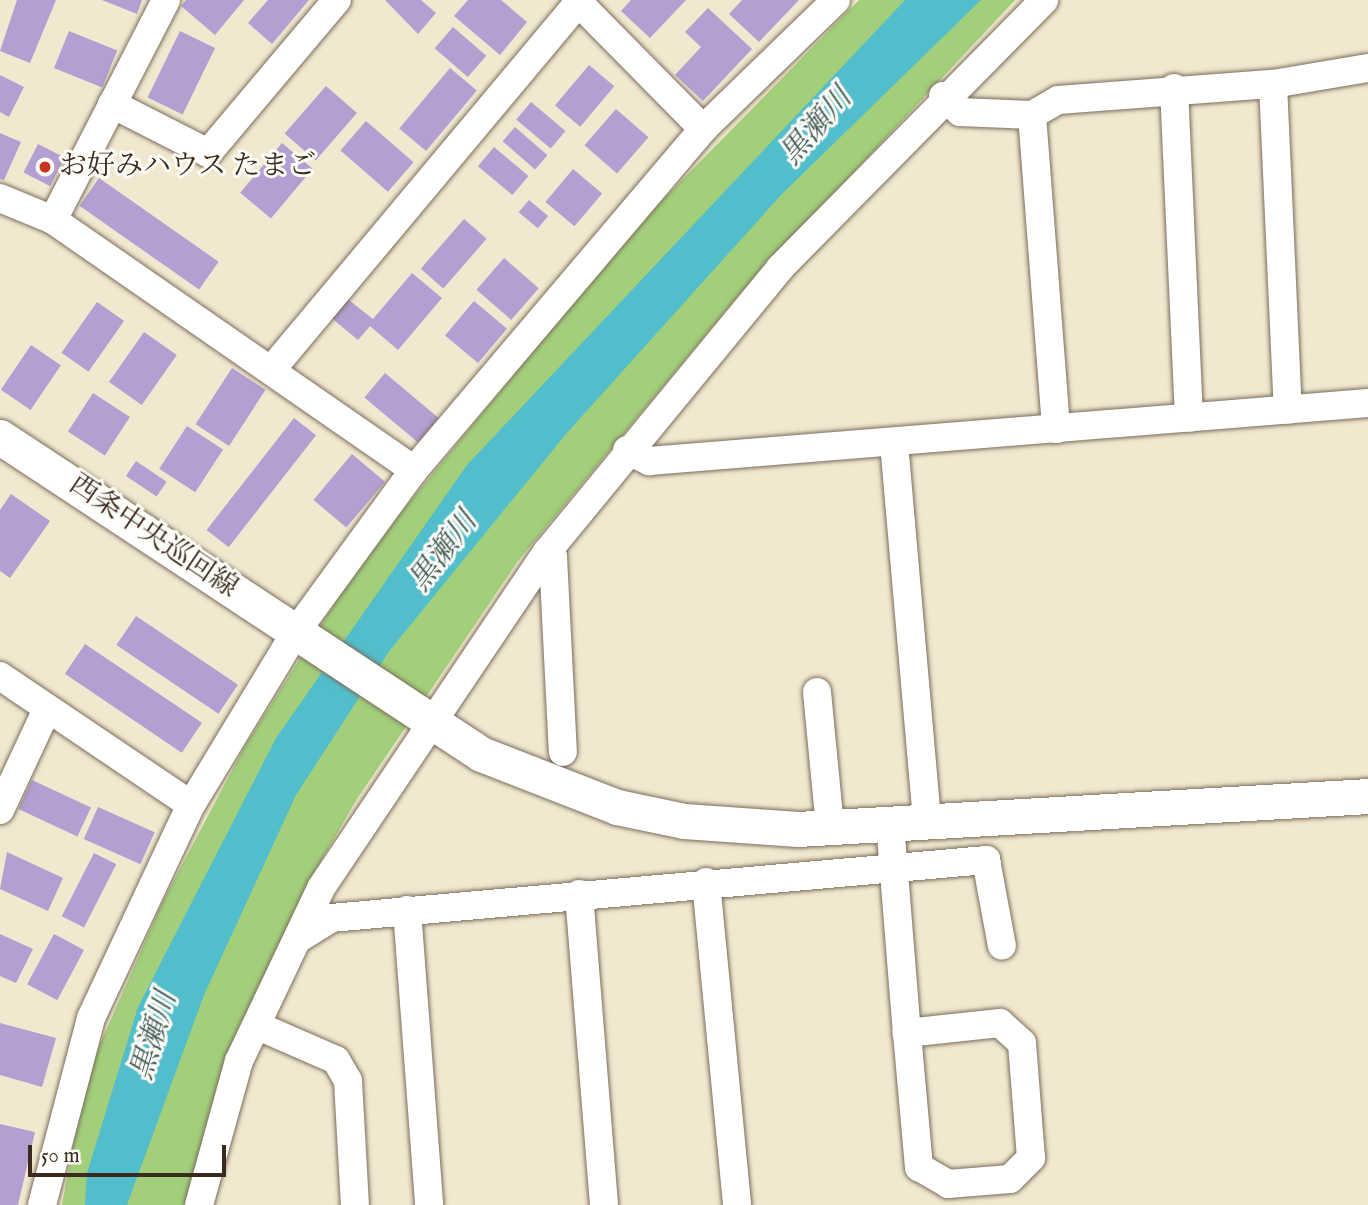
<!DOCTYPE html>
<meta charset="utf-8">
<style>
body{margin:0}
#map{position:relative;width:1368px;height:1205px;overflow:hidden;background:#f1e8cf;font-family:"IM FELL English","Noto Serif JP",serif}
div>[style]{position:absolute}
.green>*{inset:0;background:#a3cf7b}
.water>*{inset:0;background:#52becb}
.building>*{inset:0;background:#b39fd1;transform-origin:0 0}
.roads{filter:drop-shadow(0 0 2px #7b6c5c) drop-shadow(0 0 2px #7b6c5c)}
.minor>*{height:28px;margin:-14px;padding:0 14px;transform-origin:14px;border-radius:14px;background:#fff}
.tertiary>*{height:35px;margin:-17.5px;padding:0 17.5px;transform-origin:17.5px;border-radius:17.5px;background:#fff}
.dots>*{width:19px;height:19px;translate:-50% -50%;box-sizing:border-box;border:4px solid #fdfcf7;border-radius:50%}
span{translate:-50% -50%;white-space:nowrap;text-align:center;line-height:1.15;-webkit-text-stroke:6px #fdfcf7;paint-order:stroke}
.poi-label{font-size:28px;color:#3b2a1e}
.left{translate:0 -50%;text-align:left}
.street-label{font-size:28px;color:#3b2a1e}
.water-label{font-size:30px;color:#435e5b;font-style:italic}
.scale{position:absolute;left:28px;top:1145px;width:198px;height:32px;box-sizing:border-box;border:4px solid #3b2a1e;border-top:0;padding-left:9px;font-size:21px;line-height:24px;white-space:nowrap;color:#3b2a1e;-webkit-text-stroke:5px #fdfcf7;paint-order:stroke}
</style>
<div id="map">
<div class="green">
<i style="clip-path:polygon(859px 0,1015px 0,738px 296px,518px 561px,357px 799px,308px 883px,217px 1085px,189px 1205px,62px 1205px,86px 1076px,163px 901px,245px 746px,361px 561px,631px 232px)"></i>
</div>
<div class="water">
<i style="clip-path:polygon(905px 0,981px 0,781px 195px,566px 434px,390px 650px,296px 795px,204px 995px,127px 1205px,85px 1205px,87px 1173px,138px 1007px,276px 738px,467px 465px)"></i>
</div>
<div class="building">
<i style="clip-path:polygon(17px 0,56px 0,30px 63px,0 51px)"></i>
<i style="clip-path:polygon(102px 0,142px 0,137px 14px)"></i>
<i style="clip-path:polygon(186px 0,244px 0,215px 35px,181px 6px)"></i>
<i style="clip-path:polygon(268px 0,309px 0,272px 44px,248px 23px)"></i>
<i style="clip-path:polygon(385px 0,421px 0,436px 13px,418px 34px)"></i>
<i style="clip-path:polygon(468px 0,501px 0,527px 22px,500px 55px,454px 16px)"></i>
<i style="clip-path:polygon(631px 0,686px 0,650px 38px,621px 11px)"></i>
<i style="clip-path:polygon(742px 0,799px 0,759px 42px,729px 14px)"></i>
<i style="clip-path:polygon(708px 8px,752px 49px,703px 101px,675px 75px,701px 47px,685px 32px)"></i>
<i style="left:453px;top:27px;width:44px;height:28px;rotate:41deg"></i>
<i style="left:69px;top:31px;width:52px;height:40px;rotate:22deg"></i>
<i style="left:180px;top:31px;width:39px;height:74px;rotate:26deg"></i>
<i style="left:589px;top:65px;width:33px;height:53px;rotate:40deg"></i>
<i style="left:450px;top:68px;width:35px;height:79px;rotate:40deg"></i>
<i style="clip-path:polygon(0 75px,24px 87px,9px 117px,0 112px)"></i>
<i style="left:326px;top:86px;width:41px;height:63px;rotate:41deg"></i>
<i style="left:531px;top:102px;width:45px;height:23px;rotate:40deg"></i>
<i style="left:616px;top:109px;width:43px;height:48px;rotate:41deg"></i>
<i style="left:366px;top:121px;width:63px;height:39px;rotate:41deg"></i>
<i style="left:515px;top:127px;width:43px;height:19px;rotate:41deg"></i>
<i style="clip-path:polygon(0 133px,21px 142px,4px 180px,0 179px)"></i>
<i style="left:282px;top:143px;width:40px;height:65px;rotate:40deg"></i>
<i style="left:38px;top:144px;width:30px;height:32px;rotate:27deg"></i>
<i style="left:494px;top:147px;width:45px;height:25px;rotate:40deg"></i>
<i style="left:573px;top:169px;width:38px;height:43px;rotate:40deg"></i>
<i style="left:99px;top:178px;width:146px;height:34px;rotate:35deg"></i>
<i style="left:529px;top:200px;width:25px;height:16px;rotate:40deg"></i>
<i style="left:464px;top:219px;width:30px;height:66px;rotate:41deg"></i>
<i style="left:504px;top:258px;width:46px;height:42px;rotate:41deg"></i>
<i style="clip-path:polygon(412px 273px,442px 298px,398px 350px,370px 326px,358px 340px,329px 316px,345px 297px,373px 319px)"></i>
<i style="left:474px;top:301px;width:43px;height:45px;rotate:40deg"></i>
<i style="left:97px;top:302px;width:33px;height:62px;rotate:35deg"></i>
<i style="left:144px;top:332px;width:40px;height:61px;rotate:35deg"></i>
<i style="left:31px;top:345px;width:36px;height:54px;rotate:34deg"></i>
<i style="left:232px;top:368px;width:40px;height:67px;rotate:33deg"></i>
<i style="left:385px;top:373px;width:70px;height:32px;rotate:40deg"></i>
<i style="left:93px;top:393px;width:44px;height:46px;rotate:33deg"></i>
<i style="left:294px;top:418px;width:28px;height:142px;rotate:38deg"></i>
<i style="left:187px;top:426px;width:43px;height:51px;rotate:33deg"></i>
<i style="left:352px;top:454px;width:43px;height:60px;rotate:40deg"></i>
<i style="left:136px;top:461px;width:37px;height:18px;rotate:34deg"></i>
<i style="clip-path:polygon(11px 494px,50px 521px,10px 578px,0 571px,0 510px)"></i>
<i style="left:136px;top:616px;width:123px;height:35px;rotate:34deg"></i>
<i style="left:85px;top:644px;width:141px;height:36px;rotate:34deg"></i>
<i style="left:32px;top:780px;width:65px;height:32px;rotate:25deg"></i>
<i style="left:98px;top:807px;width:62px;height:35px;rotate:24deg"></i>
<i style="clip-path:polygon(7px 852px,63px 878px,48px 911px,0 889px)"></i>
<i style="left:94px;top:853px;width:25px;height:71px;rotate:27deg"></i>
<i style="clip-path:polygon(0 934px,33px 949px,16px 983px,0 976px)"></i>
<i style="left:54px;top:934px;width:34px;height:57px;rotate:28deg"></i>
<i style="clip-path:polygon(0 1023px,56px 1038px,42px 1087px,0 1075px)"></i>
<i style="clip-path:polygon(0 1124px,35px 1132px,18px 1205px,0 1205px)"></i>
</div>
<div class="roads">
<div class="minor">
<i style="left:576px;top:0;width:181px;rotate:45.4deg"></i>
<i style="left:1273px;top:84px;width:326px;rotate:87.4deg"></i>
<i style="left:1174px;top:88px;width:330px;rotate:87.4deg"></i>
<i style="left:943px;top:96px;width:23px;rotate:43deg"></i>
<i style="left:960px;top:112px;width:72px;rotate:2.4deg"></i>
<i style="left:1032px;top:115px;width:315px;rotate:85.6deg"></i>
<i style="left:112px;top:104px;width:108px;rotate:27deg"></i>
<i style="left:208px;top:153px;width:200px;rotate:-49.9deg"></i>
<i style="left:1032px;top:115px;width:30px;rotate:-30deg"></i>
<i style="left:1058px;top:100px;width:216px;rotate:-4.3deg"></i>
<i style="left:1273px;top:84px;width:96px;rotate:-9.6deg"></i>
<i style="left:0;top:198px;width:57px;rotate:22.5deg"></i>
<i style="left:53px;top:220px;width:439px;rotate:34.7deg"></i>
<i style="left:53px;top:220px;width:247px;rotate:-62.8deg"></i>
<i style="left:272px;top:369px;width:481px;rotate:-50.1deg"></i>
<i style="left:894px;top:443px;width:379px;rotate:85deg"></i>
<i style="left:627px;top:450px;width:25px;rotate:27deg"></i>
<i style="left:649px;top:461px;width:721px;rotate:-4.61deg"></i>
<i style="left:547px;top:552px;width:8px;rotate:40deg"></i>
<i style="left:553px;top:557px;width:195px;rotate:87.1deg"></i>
<i style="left:0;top:676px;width:230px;rotate:34deg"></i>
<i style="left:817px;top:692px;width:136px;rotate:84.5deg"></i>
<i style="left:0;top:810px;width:111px;rotate:-65deg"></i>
<i style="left:890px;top:823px;width:211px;rotate:85.4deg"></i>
<i style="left:907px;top:1033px;width:135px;rotate:84.9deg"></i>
<i style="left:919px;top:1167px;width:34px;rotate:30deg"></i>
<i style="left:948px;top:1184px;width:62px;rotate:-4.6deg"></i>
<i style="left:1010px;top:1179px;width:30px;rotate:-45deg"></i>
<i style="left:1031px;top:1158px;width:115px;rotate:-94.5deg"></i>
<i style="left:1022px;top:1043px;width:30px;rotate:-138deg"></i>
<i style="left:1000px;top:1023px;width:94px;rotate:173.9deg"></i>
<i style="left:706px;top:882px;width:324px;rotate:84.5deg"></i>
<i style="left:579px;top:894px;width:312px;rotate:85.4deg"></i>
<i style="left:407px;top:910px;width:296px;rotate:85.7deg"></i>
<i style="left:298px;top:939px;width:39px;rotate:-32deg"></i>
<i style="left:331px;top:918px;width:658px;rotate:-5.06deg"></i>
<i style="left:986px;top:860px;width:87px;rotate:79.5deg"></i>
<i style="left:258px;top:1026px;width:85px;rotate:23.6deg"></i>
<i style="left:336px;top:1060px;width:24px;rotate:60deg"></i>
<i style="left:348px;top:1081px;width:124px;rotate:86.8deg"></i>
<i style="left:42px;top:1205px;width:193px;rotate:-75.3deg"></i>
<i style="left:91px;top:1018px;width:235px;rotate:-64.9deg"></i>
<i style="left:191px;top:805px;width:201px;rotate:-58.8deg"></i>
<i style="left:295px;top:633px;width:202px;rotate:-53.9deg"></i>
<i style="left:414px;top:470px;width:447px;rotate:-49.7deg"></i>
<i style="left:703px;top:129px;width:185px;rotate:-44.1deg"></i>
<i style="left:199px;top:1205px;width:149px;rotate:-74.5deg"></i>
<i style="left:239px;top:1061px;width:191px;rotate:-64.6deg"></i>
<i style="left:321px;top:888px;width:405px;rotate:-56.1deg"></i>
<i style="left:547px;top:552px;width:367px;rotate:-50.6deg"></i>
<i style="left:780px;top:268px;width:376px;rotate:-45.4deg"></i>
</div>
<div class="tertiary">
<i style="left:0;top:437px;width:576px;rotate:33.39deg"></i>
<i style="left:481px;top:754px;width:146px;rotate:21.3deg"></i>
<i style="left:617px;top:807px;width:68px;rotate:11.8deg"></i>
<i style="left:684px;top:821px;width:114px;rotate:4deg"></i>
<i style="left:798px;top:829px;width:571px;rotate:-3.31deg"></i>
</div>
</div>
<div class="dots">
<i style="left:45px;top:167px;background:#c8321e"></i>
</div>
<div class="poi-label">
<span class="left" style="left:59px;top:167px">お好みハウス たまご</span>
</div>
<div class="street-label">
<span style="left:153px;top:537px;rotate:34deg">西条中央巡回線</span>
</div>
<div class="water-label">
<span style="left:817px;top:127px;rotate:-49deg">黒瀬川</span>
<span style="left:444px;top:552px;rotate:-53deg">黒瀬川</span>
<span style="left:155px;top:1036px;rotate:-73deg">黒瀬川</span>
</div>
<div class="scale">50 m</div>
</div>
